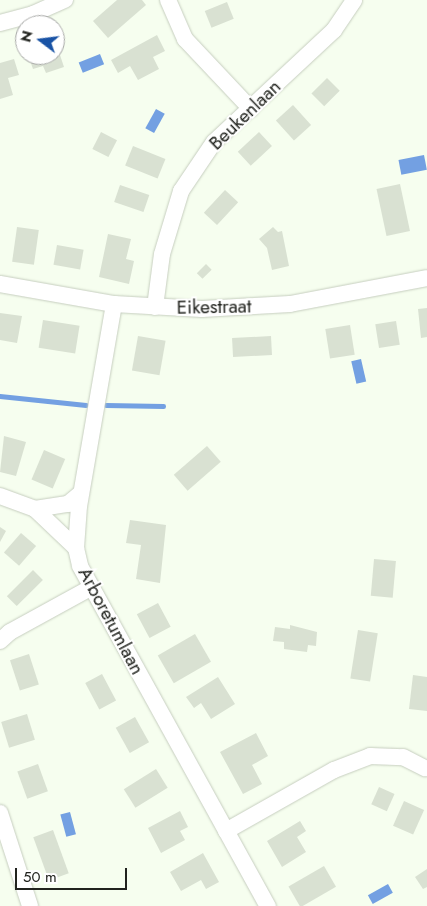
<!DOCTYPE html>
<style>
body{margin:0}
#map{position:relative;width:427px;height:906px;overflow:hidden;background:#f6feef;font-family:Jost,sans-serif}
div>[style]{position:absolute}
.water>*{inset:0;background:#73a0e2;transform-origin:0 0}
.stream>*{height:4.5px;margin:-2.25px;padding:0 2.25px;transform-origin:2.25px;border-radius:2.25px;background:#73a0e2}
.building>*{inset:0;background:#d9e1d2;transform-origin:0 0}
.roads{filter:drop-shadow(0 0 1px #c6cebf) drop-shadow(0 0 1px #c6cebf)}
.street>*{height:16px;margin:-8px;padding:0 8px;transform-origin:8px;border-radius:8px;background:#fff}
span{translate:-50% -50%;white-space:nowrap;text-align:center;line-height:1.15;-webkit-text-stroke:4px #fff;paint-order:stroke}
.street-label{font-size:19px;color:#21231e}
.north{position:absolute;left:15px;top:15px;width:50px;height:50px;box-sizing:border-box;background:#fff;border:1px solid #a6a7a5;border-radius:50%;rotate:285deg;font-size:14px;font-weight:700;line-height:20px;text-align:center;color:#21231e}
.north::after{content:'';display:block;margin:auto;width:18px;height:22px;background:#1953a5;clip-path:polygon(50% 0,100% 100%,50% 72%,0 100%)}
.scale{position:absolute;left:15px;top:868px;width:112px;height:22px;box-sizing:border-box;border:2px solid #21231e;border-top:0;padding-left:6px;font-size:15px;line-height:18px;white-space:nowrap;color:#21231e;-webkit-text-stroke:4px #fff;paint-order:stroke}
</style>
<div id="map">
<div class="water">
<i style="left:100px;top:54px;width:11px;height:23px;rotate:68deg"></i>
<i style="left:156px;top:109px;width:10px;height:22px;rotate:29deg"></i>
<i style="left:424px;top:155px;width:15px;height:26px;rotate:79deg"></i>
<i style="left:361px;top:359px;width:23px;height:10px;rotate:77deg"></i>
<i style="left:70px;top:812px;width:23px;height:10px;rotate:75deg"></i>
<i style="left:388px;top:884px;width:10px;height:23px;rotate:61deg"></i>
</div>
<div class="stream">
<i style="left:0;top:396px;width:86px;rotate:6deg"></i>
<i style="left:106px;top:405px;width:57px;rotate:1deg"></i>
</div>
<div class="building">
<i style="clip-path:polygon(117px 0,142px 0,146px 5px,108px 38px,93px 21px)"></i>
<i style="left:227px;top:2px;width:18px;height:24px;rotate:68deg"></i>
<i style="clip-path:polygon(157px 35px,165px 51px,153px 57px,159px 69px,138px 80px,130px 66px,118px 73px,111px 60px)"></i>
<i style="clip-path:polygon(55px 40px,64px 67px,46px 73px,43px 66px,33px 69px,28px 55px,55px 55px)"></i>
<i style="clip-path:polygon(14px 59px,19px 75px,8px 78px,13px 95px,0 99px,0 63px)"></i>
<i style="left:327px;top:78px;width:18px;height:22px;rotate:45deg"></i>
<i style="left:293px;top:105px;width:27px;height:23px;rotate:48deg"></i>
<i style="left:101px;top:132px;width:18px;height:19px;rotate:27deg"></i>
<i style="left:259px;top:132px;width:19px;height:29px;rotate:47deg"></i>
<i style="left:133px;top:146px;width:35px;height:21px;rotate:22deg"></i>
<i style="left:400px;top:184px;width:48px;height:24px;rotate:78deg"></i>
<i style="left:120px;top:185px;width:31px;height:18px;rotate:19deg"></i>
<i style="left:225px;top:190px;width:18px;height:31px;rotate:43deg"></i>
<i style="left:17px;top:227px;width:22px;height:35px;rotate:8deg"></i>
<i style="clip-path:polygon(273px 227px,278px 232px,282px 231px,289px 266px,272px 270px,267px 248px,259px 239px)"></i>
<i style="clip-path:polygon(108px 234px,131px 239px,126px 259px,134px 261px,129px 284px,99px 277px)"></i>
<i style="left:57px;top:245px;width:27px;height:20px;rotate:10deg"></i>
<i style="left:206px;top:264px;width:8px;height:13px;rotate:45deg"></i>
<i style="clip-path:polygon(427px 308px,427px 337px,421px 338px,418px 309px)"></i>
<i style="clip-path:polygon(0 313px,22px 316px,17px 343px,0 340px)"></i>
<i style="left:43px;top:320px;width:37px;height:28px;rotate:9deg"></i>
<i style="left:396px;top:321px;width:24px;height:21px;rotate:81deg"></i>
<i style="left:350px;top:325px;width:30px;height:25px;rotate:81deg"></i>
<i style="left:138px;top:336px;width:28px;height:35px;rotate:10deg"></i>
<i style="left:271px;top:336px;width:19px;height:39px;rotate:87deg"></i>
<i style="clip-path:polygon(4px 436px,26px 442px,16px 476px,0 472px)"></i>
<i style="left:207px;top:446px;width:21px;height:44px;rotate:49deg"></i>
<i style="left:44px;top:450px;width:23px;height:32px;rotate:23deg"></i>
<i style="clip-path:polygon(130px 520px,166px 525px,160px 583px,136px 579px,141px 545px,126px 543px)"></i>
<i style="clip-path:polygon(0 527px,6px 531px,0 542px)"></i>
<i style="left:21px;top:533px;width:20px;height:26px;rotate:41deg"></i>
<i style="left:374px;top:559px;width:22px;height:37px;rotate:5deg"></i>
<i style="left:33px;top:570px;width:14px;height:37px;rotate:45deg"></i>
<i style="left:158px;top:603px;width:27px;height:24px;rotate:62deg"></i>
<i style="clip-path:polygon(290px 625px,317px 632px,316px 646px,308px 645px,307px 652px,284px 649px,284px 642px,273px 641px,275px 627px,290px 629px)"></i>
<i style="left:358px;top:630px;width:20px;height:49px;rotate:9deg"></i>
<i style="left:195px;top:634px;width:32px;height:43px;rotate:60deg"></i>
<i style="left:29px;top:654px;width:32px;height:20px;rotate:72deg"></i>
<i style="left:102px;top:674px;width:30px;height:19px;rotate:62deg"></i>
<i style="clip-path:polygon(413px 675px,427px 677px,427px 711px,409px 709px)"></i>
<i style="clip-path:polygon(218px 677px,235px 704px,211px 719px,201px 703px,194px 708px,186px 697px)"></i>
<i style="left:27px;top:714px;width:27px;height:27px;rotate:73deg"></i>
<i style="left:135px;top:717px;width:29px;height:22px;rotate:61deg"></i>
<i style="clip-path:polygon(256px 733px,268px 756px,252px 765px,262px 784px,243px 794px,220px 752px)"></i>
<i style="left:38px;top:764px;width:29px;height:22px;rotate:70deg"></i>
<i style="left:156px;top:769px;width:22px;height:38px;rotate:58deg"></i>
<i style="left:379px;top:787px;width:17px;height:19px;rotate:24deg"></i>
<i style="left:404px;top:801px;width:22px;height:27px;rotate:24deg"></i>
<i style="clip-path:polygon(180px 811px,188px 827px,180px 831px,185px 840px,161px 853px,148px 828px)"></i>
<i style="clip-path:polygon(300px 821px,306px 831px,297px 837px,306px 852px,282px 867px,267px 841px)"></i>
<i style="left:53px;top:830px;width:46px;height:21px;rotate:70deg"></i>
<i style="clip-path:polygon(203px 853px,219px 882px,206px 889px,201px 880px,181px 891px,170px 872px)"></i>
<i style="left:324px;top:866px;width:24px;height:41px;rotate:60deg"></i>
<i style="clip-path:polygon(427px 869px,427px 887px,423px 889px,415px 877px)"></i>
</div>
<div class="roads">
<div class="street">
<i style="left:168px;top:0;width:43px;rotate:66.4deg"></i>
<i style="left:185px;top:39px;width:96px;rotate:46.7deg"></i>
<i style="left:0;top:23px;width:34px;rotate:-15deg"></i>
<i style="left:33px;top:14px;width:35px;rotate:-24deg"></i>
<i style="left:0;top:284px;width:116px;rotate:10deg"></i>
<i style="left:114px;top:304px;width:88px;rotate:3.3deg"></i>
<i style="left:202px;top:309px;width:88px;rotate:-3.3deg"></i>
<i style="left:290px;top:304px;width:139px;rotate:-10.7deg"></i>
<i style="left:114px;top:304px;width:205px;rotate:99.8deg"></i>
<i style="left:79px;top:506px;width:42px;rotate:94.1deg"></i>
<i style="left:76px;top:548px;width:18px;rotate:77deg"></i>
<i style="left:80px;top:566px;width:389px;rotate:61.1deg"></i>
<i style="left:155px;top:307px;width:53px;rotate:-82.5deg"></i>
<i style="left:162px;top:254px;width:66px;rotate:-73.2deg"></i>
<i style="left:181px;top:191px;width:59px;rotate:-56deg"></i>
<i style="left:214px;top:142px;width:164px;rotate:-43deg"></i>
<i style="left:334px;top:30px;width:36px;rotate:-56deg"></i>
<i style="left:0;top:496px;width:37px;rotate:20deg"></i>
<i style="left:35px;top:509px;width:57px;rotate:43.6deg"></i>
<i style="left:35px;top:509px;width:33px;rotate:-9deg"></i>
<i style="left:68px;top:504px;width:16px;rotate:-40deg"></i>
<i style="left:0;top:641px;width:13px;rotate:-42deg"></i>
<i style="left:10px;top:632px;width:91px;rotate:-28.8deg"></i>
<i style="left:0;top:813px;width:98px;rotate:72.1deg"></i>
<i style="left:226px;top:831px;width:124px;rotate:-29.5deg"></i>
<i style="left:334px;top:770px;width:39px;rotate:-21deg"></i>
<i style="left:370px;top:756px;width:33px;rotate:2deg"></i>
<i style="left:403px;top:757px;width:25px;rotate:27deg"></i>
</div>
</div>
<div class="street-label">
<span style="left:245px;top:115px;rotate:-44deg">Beukenlaan</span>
<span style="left:214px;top:307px;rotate:-1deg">Eikestraat</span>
<span style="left:111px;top:621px;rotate:62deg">Arboretumlaan</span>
</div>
<div class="north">N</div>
<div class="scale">50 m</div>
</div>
